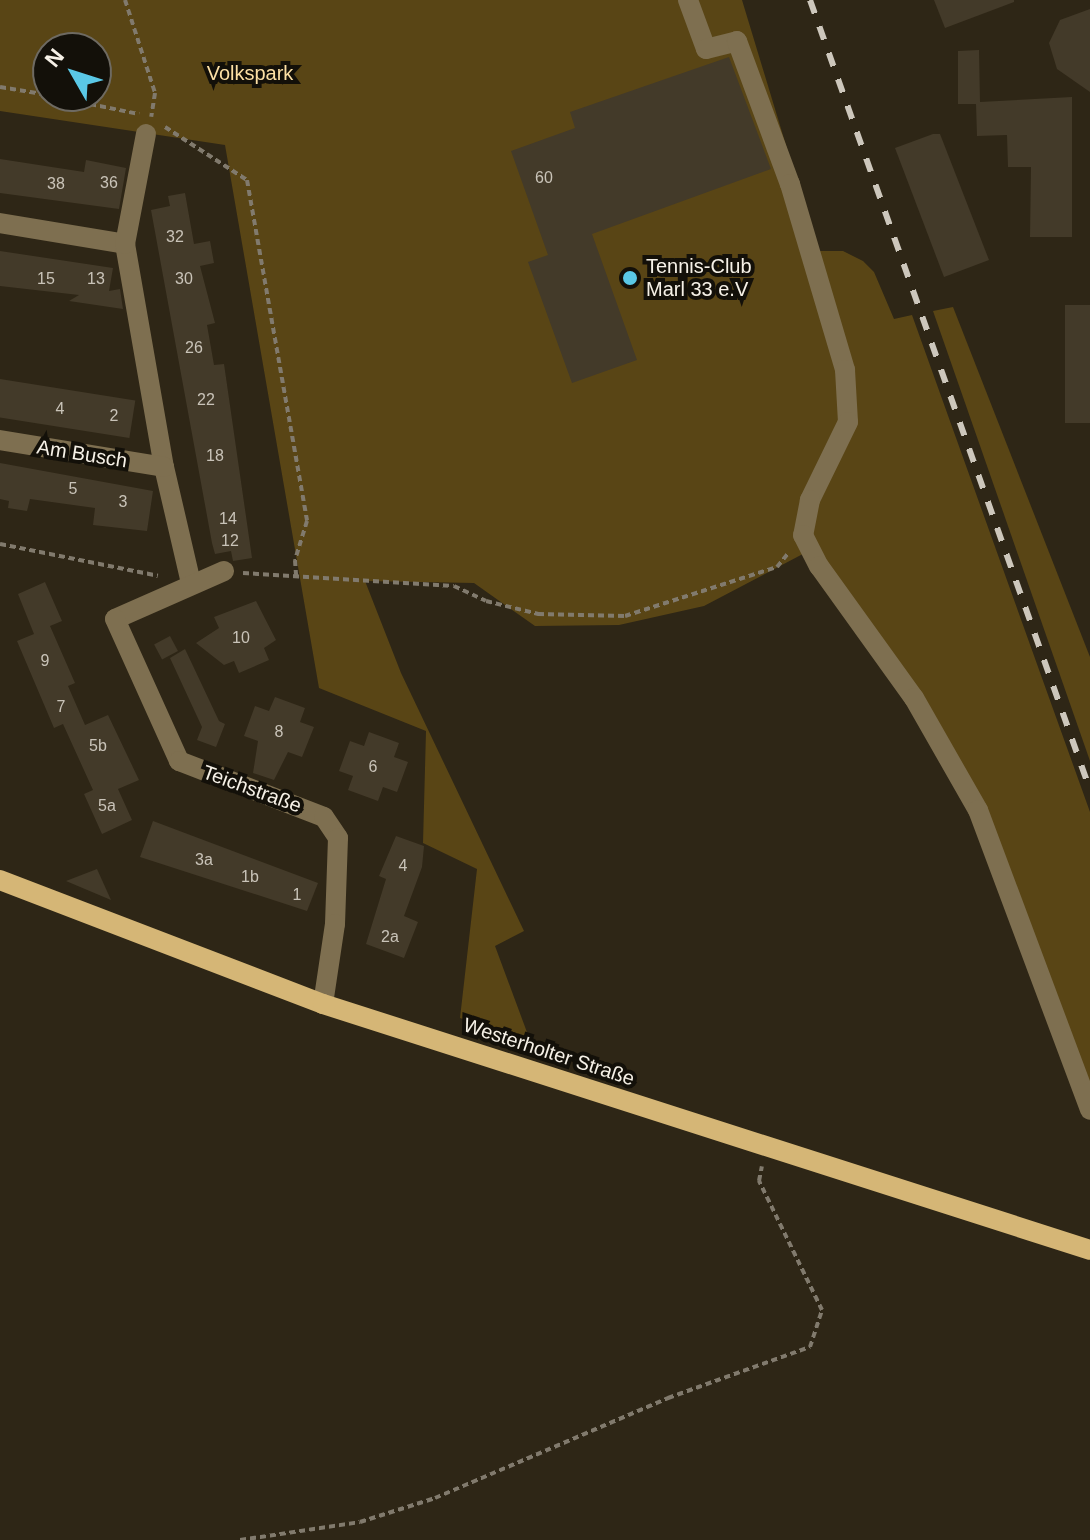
<!DOCTYPE html>
<meta charset="utf-8">
<style>
body{margin:0}
#map{position:relative;width:1090px;height:1540px;overflow:hidden;background:#2e2616;font-family:Arial,sans-serif}
div>[style]{position:absolute}
.green>*{inset:0;background:#594515}
.building>*{inset:0;background:#433a29;transform-origin:0 0}
.path>*{height:4px;margin-top:-2px;transform-origin:0;background:repeating-linear-gradient(90deg,#817a6d 0 6px,transparent 0 10px)}
.minor>*{height:20px;margin:-10px;padding:0 10px;transform-origin:10px;border-radius:10px;background:#7e6f50}
.major>*{height:20px;margin:-10px;padding:0 10px;transform-origin:10px;border-radius:10px;background:#d5b676}
.rail>*{height:6px;margin-top:-3px;transform-origin:0;background:repeating-linear-gradient(90deg,#cdc7bc 0 14px,transparent 0 28px)}
.dots>*{width:22px;height:22px;translate:-50% -50%;box-sizing:border-box;border:4px solid #131009;border-radius:50%}
span{translate:-50% -50%;white-space:nowrap;text-align:center;line-height:1.15;-webkit-text-stroke:8px #131009;paint-order:stroke}
.number-label{font-size:16px;color:#c9c3b8}
.number-label span{-webkit-text-stroke-width:0}
.park-label{font-size:20px;color:#fcdfa4}
.poi-label{font-size:20px;color:#f6f1e7}
.left{translate:0 -50%;text-align:left}
.street-label{font-size:20px;color:#f6f1e7}
.north{position:absolute;left:32px;top:32px;width:80px;height:80px;box-sizing:border-box;background:#131009;border:2px solid #6e6a62;border-radius:50%;rotate:309deg;font-size:22px;font-weight:700;line-height:32px;text-align:center;color:#f6f1e7}
.north::after{content:'';display:block;margin:auto;width:28px;height:36px;background:#5ac8e6;clip-path:polygon(50% 0,100% 100%,50% 72%,0 100%)}
</style>
<div id="map">
<div class="green">
<i style="clip-path:polygon(evenodd,0 0,742px 0,818px 251px,843px 251px,863px 261px,874px 272px,894px 319px,912px 315px,1090px 812px,1090px 1110px,977px 816px,818px 546px,704px 606px,619px 625px,535px 626px,474px 583px,365px 581px,401px 673px,524px 931px,495px 946px,531px 1043px,460px 1018px,477px 869px,423px 843px,426px 731px,319px 688px,225px 145px,0 111px,0 0,48px 48px,96px 48px,96px 96px,48px 96px,48px 48px)"></i>
<i style="clip-path:polygon(953px 307px,1090px 657px,1090px 761px,933px 311px)"></i>
</div>
<div class="building">
<i style="clip-path:polygon(934px 0,1014px 0,1014px 2px,945px 28px)"></i>
<i style="clip-path:polygon(1090px 9px,1090px 92px,1057px 69px,1049px 43px,1060px 20px)"></i>
<i style="clip-path:polygon(979px 50px,980px 102px,1072px 97px,1072px 237px,1030px 237px,1031px 167px,1008px 167px,1007px 135px,977px 136px,976px 104px,958px 104px,958px 51px)"></i>
<i style="clip-path:polygon(729px 57px,771px 169px,592px 234px,637px 360px,572px 383px,528px 262px,548px 255px,511px 151px,575px 128px,570px 112px)"></i>
<i style="clip-path:polygon(933px 134px,940px 134px,989px 260px,944px 277px,895px 148px)"></i>
<i style="clip-path:polygon(0 159px,84px 172px,86px 160px,126px 168px,119px 209px,0 193px)"></i>
<i style="clip-path:polygon(185px 193px,194px 244px,210px 241px,214px 263px,200px 266px,215px 323px,207px 325px,214px 365px,224px 364px,252px 558px,233px 561px,231px 551px,215px 554px,212px 543px,151px 210px,170px 206px,168px 196px)"></i>
<i style="clip-path:polygon(0 251px,113px 268px,109px 291px,120px 289px,123px 309px,69px 301px,79px 295px,0 286px)"></i>
<i style="left:1065px;top:305px;width:25px;height:118px"></i>
<i style="left:0;top:379px;width:137px;height:38px;rotate:9deg"></i>
<i style="clip-path:polygon(0 463px,153px 491px,147px 531px,93px 525px,95px 508px,30px 499px,27px 511px,8px 508px,9px 501px,0 499px)"></i>
<i style="clip-path:polygon(45px 582px,62px 621px,50px 626px,75px 683px,68px 686px,85px 725px,108px 715px,139px 780px,118px 789px,132px 820px,102px 834px,84px 794px,93px 790px,63px 724px,54px 728px,17px 641px,34px 634px,18px 594px)"></i>
<i style="clip-path:polygon(256px 601px,276px 640px,264px 648px,269px 660px,239px 673px,234px 661px,224px 665px,196px 643px,219px 628px,214px 617px)"></i>
<i style="left:170px;top:636px;width:17px;height:18px;rotate:62deg"></i>
<i style="clip-path:polygon(185px 649px,219px 721px,225px 724px,216px 747px,197px 740px,202px 727px,170px 658px)"></i>
<i style="clip-path:polygon(275px 697px,305px 708px,300px 722px,314px 727px,302px 757px,288px 752px,274px 780px,253px 773px,258px 741px,244px 736px,255px 706px,269px 711px)"></i>
<i style="clip-path:polygon(369px 732px,399px 743px,394px 757px,408px 762px,397px 792px,383px 787px,378px 801px,348px 790px,353px 776px,339px 771px,350px 741px,364px 746px)"></i>
<i style="clip-path:polygon(153px 821px,318px 883px,307px 911px,140px 857px)"></i>
<i style="clip-path:polygon(396px 836px,424px 846px,422px 867px,404px 916px,418px 922px,404px 958px,366px 944px,386px 879px,379px 876px)"></i>
<i style="clip-path:polygon(97px 869px,111px 900px,66px 881px)"></i>
</div>
<div class="path">
<i style="left:125px;top:0;width:98px;rotate:72.1deg"></i>
<i style="left:155px;top:93px;width:24px;rotate:99deg"></i>
<i style="left:0;top:87px;width:49px;rotate:9.5deg"></i>
<i style="left:51px;top:96px;width:90px;rotate:11.6deg"></i>
<i style="left:165px;top:127px;width:98px;rotate:32.9deg"></i>
<i style="left:247px;top:180px;width:346px;rotate:80deg"></i>
<i style="left:307px;top:521px;width:41px;rotate:107.1deg"></i>
<i style="left:295px;top:560px;width:16px;rotate:86deg"></i>
<i style="left:0;top:544px;width:161px;rotate:11.4deg"></i>
<i style="left:243px;top:573px;width:211px;rotate:3.5deg"></i>
<i style="left:454px;top:586px;width:35px;rotate:25deg"></i>
<i style="left:486px;top:601px;width:54px;rotate:14deg"></i>
<i style="left:538px;top:614px;width:87px;rotate:1.3deg"></i>
<i style="left:625px;top:616px;width:160px;rotate:-17.9deg"></i>
<i style="left:777px;top:567px;width:19px;rotate:-51deg"></i>
<i style="left:240px;top:1540px;width:121px;rotate:-8.5deg"></i>
<i style="left:360px;top:1522px;width:79px;rotate:-17.7deg"></i>
<i style="left:435px;top:1498px;width:254px;rotate:-23.2deg"></i>
<i style="left:668px;top:1398px;width:151px;rotate:-19.8deg"></i>
<i style="left:810px;top:1347px;width:39px;rotate:-72deg"></i>
<i style="left:822px;top:1310px;width:144px;rotate:-116deg"></i>
<i style="left:759px;top:1181px;width:15px;rotate:-79deg"></i>
</div>
<div class="minor">
<i style="left:688px;top:0;width:52px;rotate:69.8deg"></i>
<i style="left:706px;top:49px;width:32px;rotate:-14deg"></i>
<i style="left:737px;top:41px;width:153px;rotate:69.7deg"></i>
<i style="left:790px;top:184px;width:194px;rotate:73.5deg"></i>
<i style="left:845px;top:370px;width:52px;rotate:86.7deg"></i>
<i style="left:848px;top:422px;width:87px;rotate:116deg"></i>
<i style="left:810px;top:500px;width:36px;rotate:101deg"></i>
<i style="left:803px;top:535px;width:35px;rotate:63deg"></i>
<i style="left:819px;top:566px;width:163px;rotate:54.3deg"></i>
<i style="left:914px;top:698px;width:129px;rotate:60.3deg"></i>
<i style="left:978px;top:810px;width:320px;rotate:69.5deg"></i>
<i style="left:0;top:223px;width:127px;rotate:9.5deg"></i>
<i style="left:125px;top:244px;width:226px;rotate:80.1deg"></i>
<i style="left:164px;top:467px;width:119px;rotate:76.9deg"></i>
<i style="left:125px;top:244px;width:112px;rotate:-79.2deg"></i>
<i style="left:0;top:440px;width:166px;rotate:9.3deg"></i>
<i style="left:224px;top:571px;width:119px;rotate:156.2deg"></i>
<i style="left:115px;top:619px;width:156px;rotate:65.7deg"></i>
<i style="left:179px;top:761px;width:155px;rotate:21.1deg"></i>
<i style="left:324px;top:817px;width:25px;rotate:56deg"></i>
<i style="left:338px;top:838px;width:86px;rotate:92deg"></i>
<i style="left:335px;top:924px;width:81px;rotate:98.5deg"></i>
</div>
<div class="major">
<i style="left:0;top:880px;width:346px;rotate:21deg"></i>
<i style="left:323px;top:1004px;width:805px;rotate:17.78deg"></i>
</div>
<div class="rail">
<i style="left:810px;top:0;width:838px;rotate:70.48deg"></i>
</div>
<div class="dots">
<i style="left:630px;top:278px;background:#5ac8e6"></i>
</div>
<div class="number-label">
<span style="left:544px;top:178px">60</span>
<span style="left:109px;top:183px">36</span>
<span style="left:56px;top:184px">38</span>
<span style="left:175px;top:237px">32</span>
<span style="left:46px;top:279px">15</span>
<span style="left:96px;top:279px">13</span>
<span style="left:184px;top:279px">30</span>
<span style="left:194px;top:348px">26</span>
<span style="left:206px;top:400px">22</span>
<span style="left:60px;top:409px">4</span>
<span style="left:114px;top:416px">2</span>
<span style="left:215px;top:456px">18</span>
<span style="left:73px;top:489px">5</span>
<span style="left:123px;top:502px">3</span>
<span style="left:228px;top:519px">14</span>
<span style="left:230px;top:541px">12</span>
<span style="left:241px;top:638px">10</span>
<span style="left:45px;top:661px">9</span>
<span style="left:61px;top:707px">7</span>
<span style="left:279px;top:732px">8</span>
<span style="left:98px;top:746px">5b</span>
<span style="left:373px;top:767px">6</span>
<span style="left:107px;top:806px">5a</span>
<span style="left:204px;top:860px">3a</span>
<span style="left:403px;top:866px">4</span>
<span style="left:250px;top:877px">1b</span>
<span style="left:297px;top:895px">1</span>
<span style="left:390px;top:937px">2a</span>
</div>
<div class="park-label">
<span style="left:250px;top:73px">Volkspark</span>
</div>
<div class="poi-label">
<span class="left" style="left:646px;top:278px">Tennis-Club<br>Marl 33 e.V</span>
</div>
<div class="street-label">
<span style="left:82px;top:454px;rotate:9deg">Am Busch</span>
<span style="left:252px;top:789px;rotate:20deg">Teichstraße</span>
<span style="left:549px;top:1052px;rotate:18deg">Westerholter Straße</span>
</div>
<div class="north">N</div>
</div>
